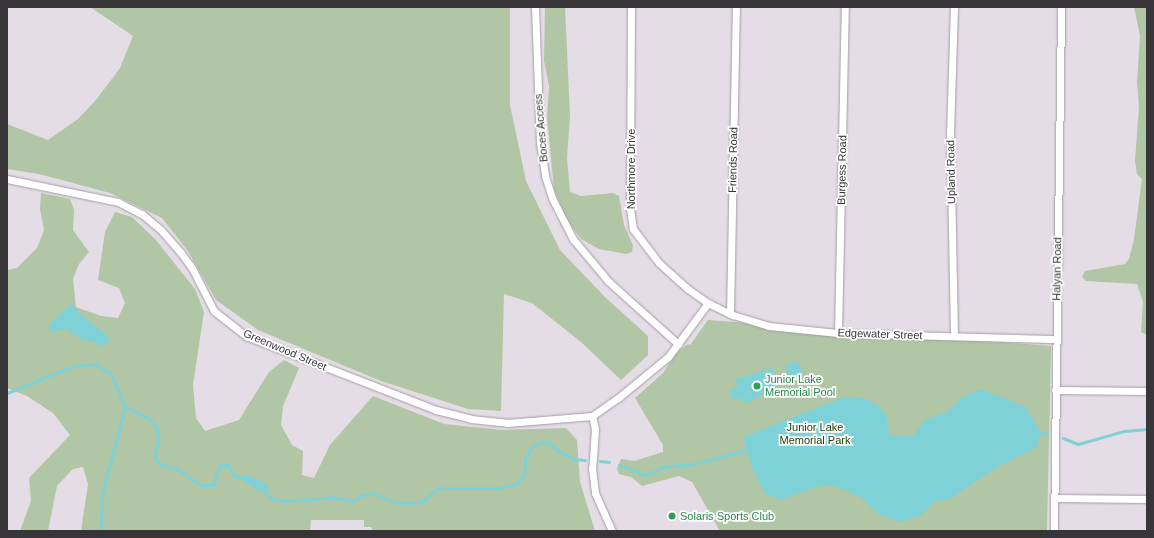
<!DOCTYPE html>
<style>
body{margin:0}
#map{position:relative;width:1154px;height:538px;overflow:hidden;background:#e4dde6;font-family:Helvetica,sans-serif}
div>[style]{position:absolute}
.green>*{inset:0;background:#b1c6a5}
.water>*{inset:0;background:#7ed1d6;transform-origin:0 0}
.stream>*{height:3px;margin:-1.5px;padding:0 1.5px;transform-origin:1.5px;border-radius:1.5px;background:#7ed1d6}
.roads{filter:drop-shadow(0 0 1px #a39ca5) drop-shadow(0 0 1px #a39ca5)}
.street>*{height:7px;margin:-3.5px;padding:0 3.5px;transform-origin:3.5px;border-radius:3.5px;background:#fff}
.dots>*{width:11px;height:11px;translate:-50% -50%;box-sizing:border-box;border:2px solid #fff;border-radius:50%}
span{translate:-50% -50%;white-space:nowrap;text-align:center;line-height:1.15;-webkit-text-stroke:3.5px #fff;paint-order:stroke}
.street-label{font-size:11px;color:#383539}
.leisure-label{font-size:11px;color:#27864d}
.left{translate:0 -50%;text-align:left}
.park-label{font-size:11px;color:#234008}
.frame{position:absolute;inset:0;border:8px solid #383539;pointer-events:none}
</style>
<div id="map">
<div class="green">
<i style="clip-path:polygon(90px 7px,510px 7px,510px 105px,526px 181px,560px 250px,606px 298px,648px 336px,648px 355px,621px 380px,581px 342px,532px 303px,504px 294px,501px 411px,468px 409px,381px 381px,258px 330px,216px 300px,188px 251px,162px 218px,110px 193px,39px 174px,7px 169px,7px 124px,48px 140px,78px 119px,96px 100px,120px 68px,133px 36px)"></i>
<i style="clip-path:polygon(545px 7px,565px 7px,570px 116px,567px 158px,570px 192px,581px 196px,613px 193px,619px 196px,624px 225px,633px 245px,632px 252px,626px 254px,599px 249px,581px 239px,566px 218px,554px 189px,547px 118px,549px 86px,544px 61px)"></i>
<i style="clip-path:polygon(1134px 7px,1147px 7px,1147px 335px,1141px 332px,1143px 302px,1137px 284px,1086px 281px,1082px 277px,1085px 271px,1125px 264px,1129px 259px,1134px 239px,1142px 179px,1137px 174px,1135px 161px,1139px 107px,1137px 82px,1140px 36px)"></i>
<i style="clip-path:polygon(41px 193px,70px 199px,74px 210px,73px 230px,89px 252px,79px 264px,73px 279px,76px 307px,101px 316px,118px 318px,125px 303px,119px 288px,98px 280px,105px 232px,115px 212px,132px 217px,155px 239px,195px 289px,204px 312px,193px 385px,196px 418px,205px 431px,239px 420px,269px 372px,284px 360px,299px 368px,283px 406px,281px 425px,292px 445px,303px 451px,302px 475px,314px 478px,330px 445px,373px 396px,444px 424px,503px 430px,566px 428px,577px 440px,580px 482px,595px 531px,373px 531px,371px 527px,364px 527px,364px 520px,311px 520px,310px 531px,81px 531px,88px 484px,83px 467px,73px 469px,57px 486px,48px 531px,20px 531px,31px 501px,29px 478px,70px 435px,53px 413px,27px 396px,7px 388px,7px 270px,17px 268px,37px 248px,44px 230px,40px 209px)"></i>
<i style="clip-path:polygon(708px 320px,1051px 346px,1047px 531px,720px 531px,692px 482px,679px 476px,642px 486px,631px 477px,619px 474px,617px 469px,621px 459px,634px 461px,663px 452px,663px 445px,635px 398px,663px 373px,675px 354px,688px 344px,690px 345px)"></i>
</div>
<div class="water">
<i style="clip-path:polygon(71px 304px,87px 320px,109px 337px,107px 344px,98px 346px,95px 342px,83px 340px,66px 329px,52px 332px,49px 329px,49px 325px)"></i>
<i style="left:798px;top:361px;width:15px;height:14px;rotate:70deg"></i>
<i style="clip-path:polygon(772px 368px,779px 385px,745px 404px,741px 397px,733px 401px,729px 390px,737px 387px,736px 379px)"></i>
<i style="clip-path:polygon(981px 389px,1026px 407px,1040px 432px,1037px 447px,1001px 465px,949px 499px,933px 502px,923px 514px,900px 522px,878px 514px,862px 498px,838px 487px,822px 485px,781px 500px,764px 493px,752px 467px,743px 437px,844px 397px,863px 398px,878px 405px,886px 415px,890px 435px,913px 436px,924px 420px,947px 412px,961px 398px)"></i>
<i style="clip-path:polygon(246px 475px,265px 483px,270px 489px,261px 492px,240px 479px,239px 476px)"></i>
</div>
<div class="stream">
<i style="left:7px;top:393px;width:71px;rotate:-22.2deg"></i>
<i style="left:73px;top:366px;width:21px;rotate:-5deg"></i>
<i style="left:94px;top:364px;width:20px;rotate:30deg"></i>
<i style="left:111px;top:374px;width:36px;rotate:67deg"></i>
<i style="left:125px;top:407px;width:90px;rotate:104.8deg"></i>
<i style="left:102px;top:494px;width:37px;rotate:92deg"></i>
<i style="left:124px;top:406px;width:29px;rotate:27deg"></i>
<i style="left:150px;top:419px;width:12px;rotate:55deg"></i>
<i style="left:157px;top:429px;width:11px;rotate:85deg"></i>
<i style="left:158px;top:440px;width:17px;rotate:103deg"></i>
<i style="left:154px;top:457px;width:11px;rotate:45deg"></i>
<i style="left:162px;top:465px;width:16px;rotate:15deg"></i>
<i style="left:177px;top:469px;width:29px;rotate:34deg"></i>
<i style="left:201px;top:485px;width:12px"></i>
<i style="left:213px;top:485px;width:21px;rotate:-71deg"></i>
<i style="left:220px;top:465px;width:8px"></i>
<i style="left:228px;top:465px;width:13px;rotate:61deg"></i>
<i style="left:234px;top:476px;width:5px;rotate:22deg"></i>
<i style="left:1040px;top:432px;width:7px;rotate:16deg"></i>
<i style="left:1063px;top:438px;width:16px;rotate:22deg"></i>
<i style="left:1078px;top:444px;width:48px;rotate:-15.8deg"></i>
<i style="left:1124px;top:431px;width:23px;rotate:-5deg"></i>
<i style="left:600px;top:461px;width:9px;rotate:6deg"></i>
<i style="left:619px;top:465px;width:28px;rotate:21deg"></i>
<i style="left:645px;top:475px;width:20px;rotate:-24deg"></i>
<i style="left:663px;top:467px;width:31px;rotate:-6deg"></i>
<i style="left:694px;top:464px;width:55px;rotate:-14.8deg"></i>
<i style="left:265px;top:492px;width:10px;rotate:45deg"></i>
<i style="left:272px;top:499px;width:12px;rotate:9deg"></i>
<i style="left:284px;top:501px;width:49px;rotate:-4.7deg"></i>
<i style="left:333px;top:497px;width:20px;rotate:11deg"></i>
<i style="left:353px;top:501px;width:9px;rotate:-32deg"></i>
<i style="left:361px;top:496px;width:12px;rotate:-14deg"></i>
<i style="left:373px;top:493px;width:21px;rotate:25deg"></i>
<i style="left:392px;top:502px;width:19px;rotate:3deg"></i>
<i style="left:411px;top:503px;width:12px;rotate:-9deg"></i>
<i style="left:423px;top:501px;width:20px;rotate:-41deg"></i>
<i style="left:438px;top:488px;width:61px"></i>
<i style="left:499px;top:488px;width:18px;rotate:-13deg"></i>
<i style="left:517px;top:484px;width:11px;rotate:-52deg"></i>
<i style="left:524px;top:475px;width:16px;rotate:-86deg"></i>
<i style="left:525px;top:459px;width:13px;rotate:-63deg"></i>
<i style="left:531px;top:447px;width:11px;rotate:-27deg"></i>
<i style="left:541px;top:442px;width:9px;rotate:6deg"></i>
<i style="left:550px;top:443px;width:11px;rotate:45deg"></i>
<i style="left:558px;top:451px;width:18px;rotate:27deg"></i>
<i style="left:574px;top:459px;width:11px;rotate:5deg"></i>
</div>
<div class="roads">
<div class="street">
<i style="left:535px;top:7px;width:136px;rotate:87.9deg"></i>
<i style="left:540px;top:143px;width:33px;rotate:81deg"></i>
<i style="left:545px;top:176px;width:25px;rotate:72deg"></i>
<i style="left:553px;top:200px;width:44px;rotate:62.9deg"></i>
<i style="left:573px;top:239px;width:56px;rotate:50.1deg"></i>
<i style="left:609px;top:282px;width:93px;rotate:41.9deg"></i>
<i style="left:631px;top:7px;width:201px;rotate:90.3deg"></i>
<i style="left:630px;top:208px;width:21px;rotate:82deg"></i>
<i style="left:633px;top:229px;width:43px;rotate:52.6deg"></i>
<i style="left:659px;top:263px;width:39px;rotate:42deg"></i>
<i style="left:688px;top:289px;width:24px;rotate:35deg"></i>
<i style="left:708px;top:303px;width:28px;rotate:26deg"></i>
<i style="left:733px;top:315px;width:38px;rotate:17deg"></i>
<i style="left:769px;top:326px;width:69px;rotate:5.8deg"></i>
<i style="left:838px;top:333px;width:218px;rotate:1.6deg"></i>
<i style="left:7px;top:179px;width:113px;rotate:11.7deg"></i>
<i style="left:118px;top:202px;width:27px;rotate:27deg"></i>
<i style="left:142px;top:214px;width:25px;rotate:40deg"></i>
<i style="left:161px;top:230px;width:30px;rotate:49deg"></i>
<i style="left:181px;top:253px;width:19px;rotate:54deg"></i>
<i style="left:192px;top:268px;width:48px;rotate:62.9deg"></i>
<i style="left:214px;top:311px;width:41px;rotate:38deg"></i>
<i style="left:246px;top:336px;width:204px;rotate:21.3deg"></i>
<i style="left:436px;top:410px;width:36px;rotate:14deg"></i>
<i style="left:471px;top:419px;width:36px;rotate:6deg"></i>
<i style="left:507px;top:423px;width:85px;rotate:-4.7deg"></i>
<i style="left:592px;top:416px;width:32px;rotate:-35deg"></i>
<i style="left:618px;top:398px;width:65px;rotate:-39.4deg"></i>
<i style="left:668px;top:357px;width:67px;rotate:-53.5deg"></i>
<i style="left:730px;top:314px;width:307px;rotate:-88.9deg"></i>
<i style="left:838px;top:333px;width:326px;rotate:-88.8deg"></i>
<i style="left:954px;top:336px;width:202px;rotate:-91.1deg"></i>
<i style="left:950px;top:134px;width:127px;rotate:-88.2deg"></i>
<i style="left:1055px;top:390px;width:92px;rotate:0.6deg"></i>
<i style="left:592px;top:416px;width:13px;rotate:77deg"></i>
<i style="left:595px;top:429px;width:39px;rotate:94deg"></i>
<i style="left:592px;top:468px;width:25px;rotate:83deg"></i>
<i style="left:595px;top:493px;width:42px;rotate:65.9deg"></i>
<i style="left:1055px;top:498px;width:92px;rotate:0.6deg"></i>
<i style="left:1054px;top:531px;width:524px;rotate:-89.23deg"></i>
</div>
</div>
<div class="dots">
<i style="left:757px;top:386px;background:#2e9e5b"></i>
<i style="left:672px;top:516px;background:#2e9e5b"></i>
</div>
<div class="street-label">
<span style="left:541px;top:128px;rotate:-95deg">Boces Access</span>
<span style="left:733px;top:160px;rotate:-89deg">Friends Road</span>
<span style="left:631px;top:169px;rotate:-90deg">Northmore Drive</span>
<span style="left:842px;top:170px;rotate:-89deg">Burgess Road</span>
<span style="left:951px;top:172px;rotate:-91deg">Upland Road</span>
<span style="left:1057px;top:269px;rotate:-89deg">Halyan Road</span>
<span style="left:880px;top:334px;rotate:2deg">Edgewater Street</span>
<span style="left:285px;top:350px;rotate:23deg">Greenwood Street</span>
</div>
<div class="leisure-label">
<span class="left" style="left:765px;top:386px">Junior Lake<br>Memorial Pool</span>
<span class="left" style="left:680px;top:516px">Solaris Sports Club</span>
</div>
<div class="park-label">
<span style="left:815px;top:434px">Junior Lake<br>Memorial Park</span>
</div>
<div class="frame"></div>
</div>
